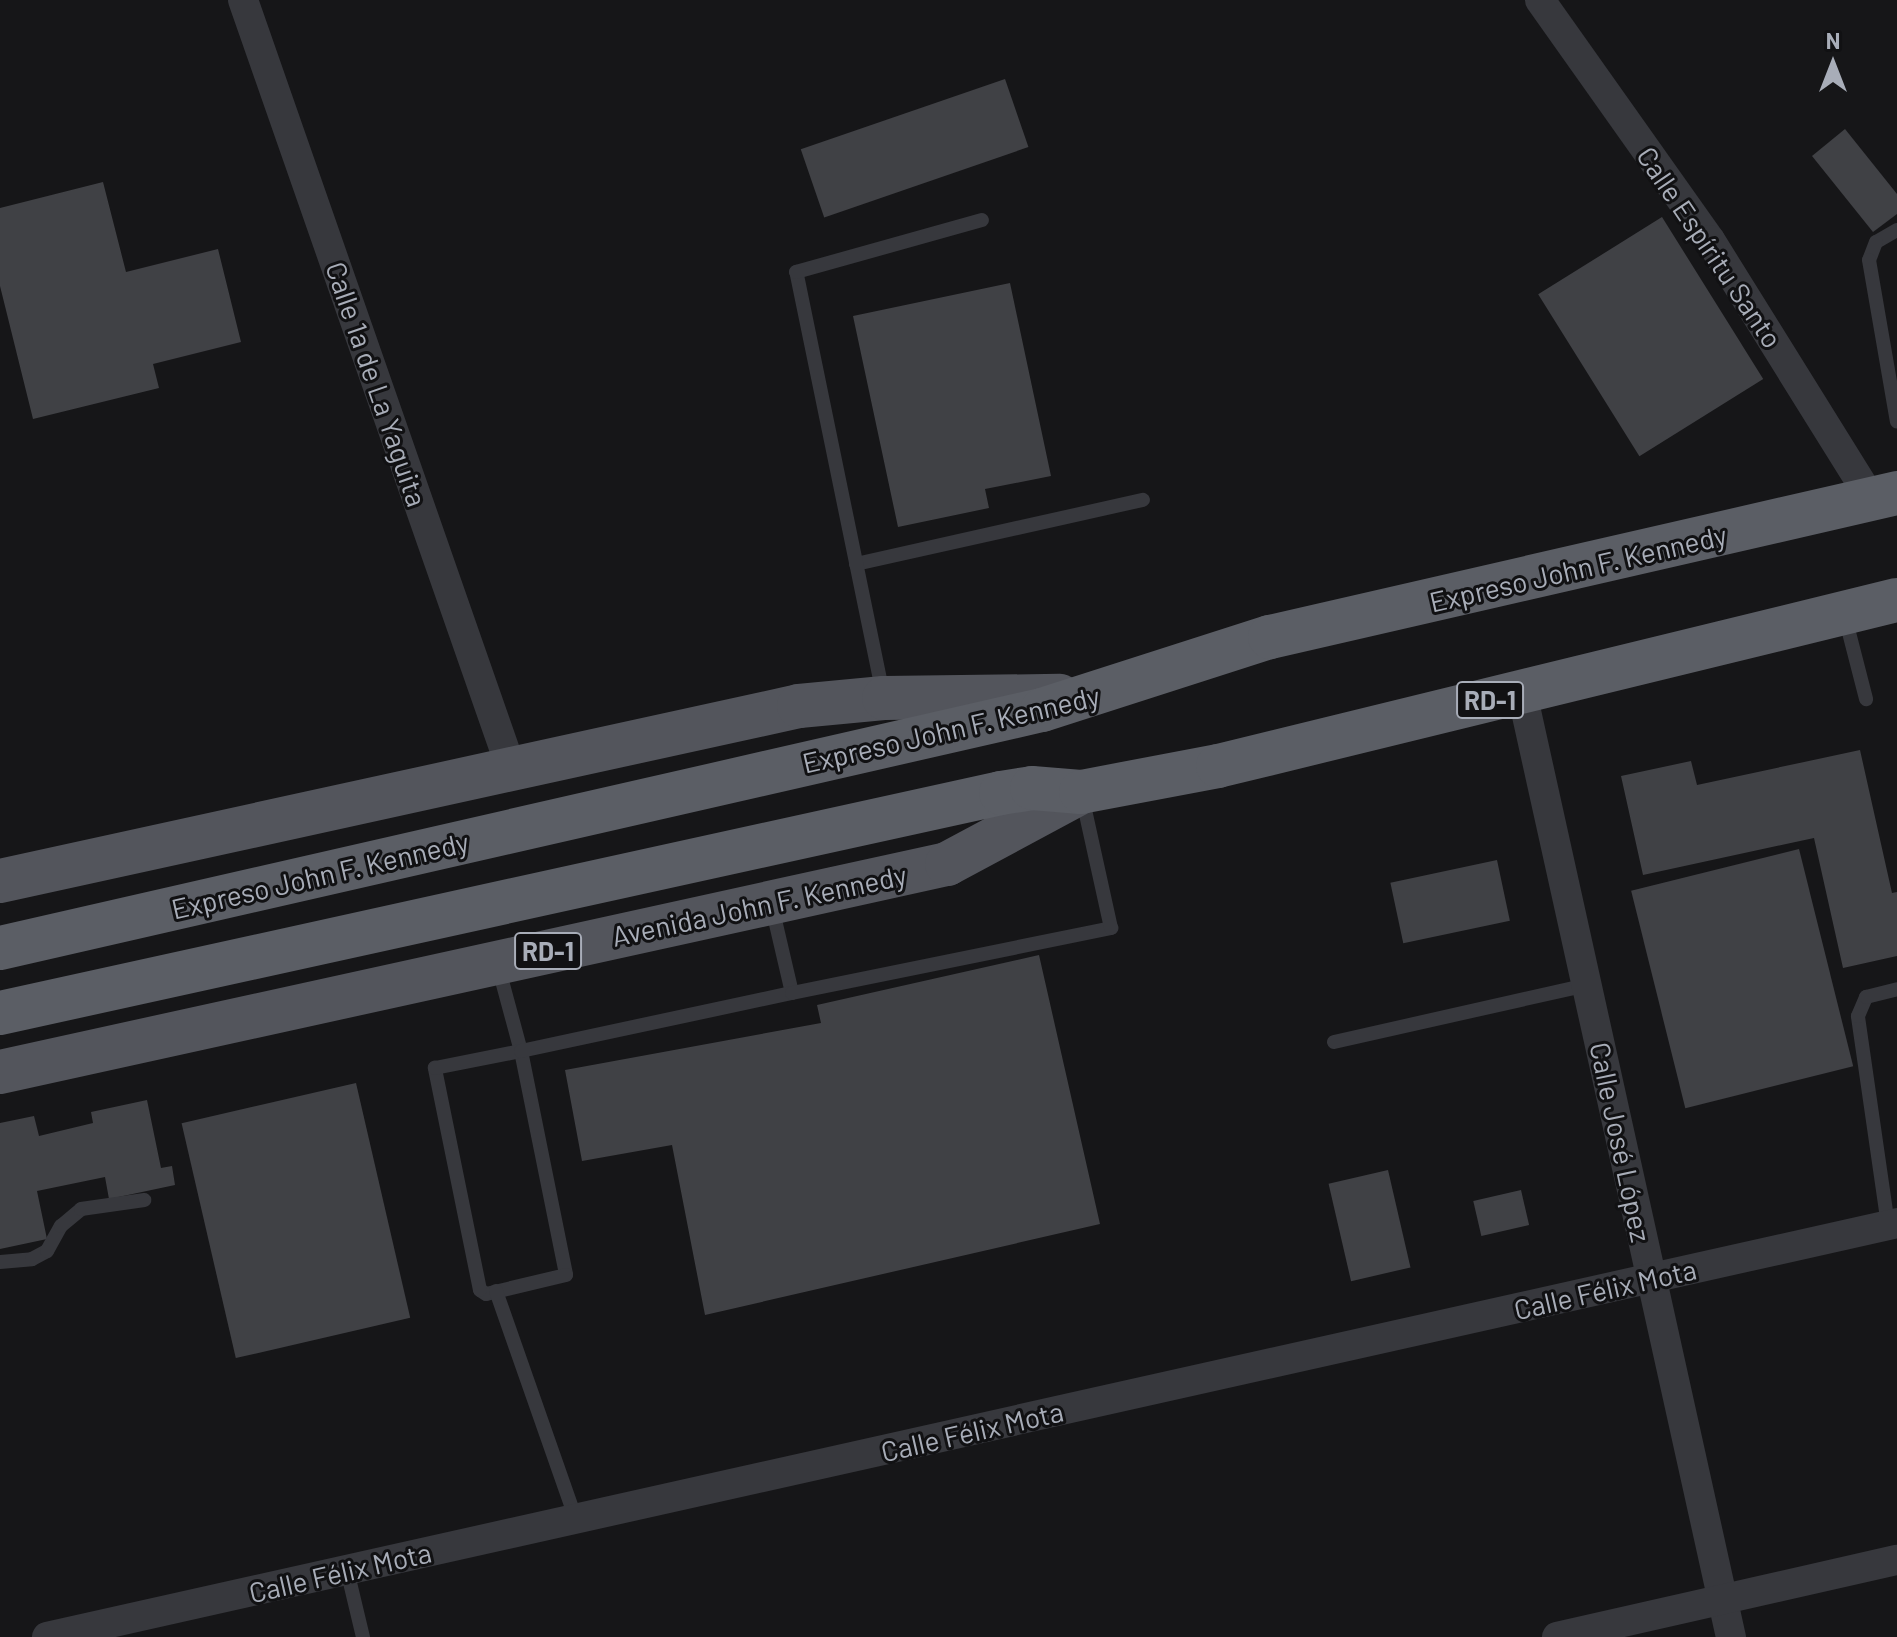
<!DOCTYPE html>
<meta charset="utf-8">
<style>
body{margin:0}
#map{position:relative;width:1897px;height:1637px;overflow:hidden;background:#161618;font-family:Barlow,sans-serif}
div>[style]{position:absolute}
.building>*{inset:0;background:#404145;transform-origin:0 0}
.service>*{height:14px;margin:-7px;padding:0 7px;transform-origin:7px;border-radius:7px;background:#37383d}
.minor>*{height:30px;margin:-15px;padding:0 15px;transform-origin:15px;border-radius:15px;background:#37383d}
.primary>*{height:44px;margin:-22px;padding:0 22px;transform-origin:22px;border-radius:22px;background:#53555c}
.trunk>*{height:44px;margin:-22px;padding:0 22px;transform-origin:22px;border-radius:22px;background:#5b5e65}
span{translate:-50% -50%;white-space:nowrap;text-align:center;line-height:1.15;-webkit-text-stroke:6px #111113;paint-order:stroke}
.shield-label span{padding:2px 6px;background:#111113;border:2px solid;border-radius:6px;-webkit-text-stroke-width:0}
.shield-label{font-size:26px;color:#a8adb8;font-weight:700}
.street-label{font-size:28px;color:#a8adb8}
.north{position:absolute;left:1793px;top:24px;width:80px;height:80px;-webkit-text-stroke:6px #111113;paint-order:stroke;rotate:0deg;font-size:22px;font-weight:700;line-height:32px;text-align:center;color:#a8adb8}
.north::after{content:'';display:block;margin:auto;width:28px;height:36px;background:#a8adb8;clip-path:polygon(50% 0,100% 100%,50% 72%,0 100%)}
</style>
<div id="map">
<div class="building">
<i style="left:1005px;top:79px;width:72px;height:216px;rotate:71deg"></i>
<i style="clip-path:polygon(1845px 129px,1897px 194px,1897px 214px,1873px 232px,1812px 156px)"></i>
<i style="clip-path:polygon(103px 182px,126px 272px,218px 249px,241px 342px,153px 364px,159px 388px,33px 419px,0 286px,0 208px)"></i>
<i style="left:1662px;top:217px;width:191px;height:146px;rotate:58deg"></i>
<i style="clip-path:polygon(1010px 283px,1051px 476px,985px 489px,989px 508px,898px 527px,853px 316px)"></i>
<i style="clip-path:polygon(1860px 750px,1892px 893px,1897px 892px,1897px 956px,1843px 968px,1814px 838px,1643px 875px,1621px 776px,1691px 761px,1697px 785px)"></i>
<i style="left:1799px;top:849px;width:224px;height:173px;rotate:76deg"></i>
<i style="left:1497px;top:860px;width:62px;height:109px;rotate:78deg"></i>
<i style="clip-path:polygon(1039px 955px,1100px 1224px,705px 1315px,672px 1145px,582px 1161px,565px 1070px,821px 1023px,817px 1005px)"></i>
<i style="left:356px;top:1083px;width:241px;height:179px;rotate:77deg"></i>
<i style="clip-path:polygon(147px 1100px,161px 1168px,172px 1166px,175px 1185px,109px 1199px,105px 1177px,37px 1191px,47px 1239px,0 1249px,0 1123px,34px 1116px,39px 1136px,93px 1123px,91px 1112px)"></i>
<i style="left:1388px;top:1170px;width:100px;height:61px;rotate:77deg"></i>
<i style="left:1521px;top:1190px;width:36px;height:49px;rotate:77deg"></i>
</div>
<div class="service">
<i style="left:1897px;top:230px;width:24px;rotate:150deg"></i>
<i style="left:1876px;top:242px;width:19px;rotate:111deg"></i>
<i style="left:1869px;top:260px;width:164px;rotate:80.2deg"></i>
<i style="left:856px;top:564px;width:294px;rotate:-12.6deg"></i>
<i style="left:1845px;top:617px;width:85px;rotate:75.6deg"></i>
<i style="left:883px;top:694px;width:431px;rotate:-101.6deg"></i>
<i style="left:796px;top:272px;width:193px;rotate:-15.6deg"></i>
<i style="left:772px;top:907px;width:88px;rotate:76.9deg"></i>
<i style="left:498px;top:966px;width:88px;rotate:74.9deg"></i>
<i style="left:521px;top:1051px;width:228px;rotate:78.6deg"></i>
<i style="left:566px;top:1275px;width:82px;rotate:166.6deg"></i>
<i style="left:486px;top:1294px;width:7px;rotate:-146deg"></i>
<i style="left:480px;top:1290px;width:227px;rotate:-101.5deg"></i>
<i style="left:435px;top:1068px;width:88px;rotate:-11.2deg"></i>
<i style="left:521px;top:1051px;width:277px;rotate:-12.1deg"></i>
<i style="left:792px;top:993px;width:326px;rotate:-11.5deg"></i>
<i style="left:1111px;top:928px;width:135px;rotate:-102.4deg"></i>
<i style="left:1334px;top:1042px;width:259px;rotate:-12.7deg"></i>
<i style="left:1888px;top:1225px;width:211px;rotate:-98.2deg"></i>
<i style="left:1858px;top:1016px;width:21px;rotate:-67deg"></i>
<i style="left:1866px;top:997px;width:32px;rotate:-14deg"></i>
<i style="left:0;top:1262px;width:32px;rotate:-5deg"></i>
<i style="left:32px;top:1259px;width:17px;rotate:-28deg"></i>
<i style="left:47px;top:1251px;width:29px;rotate:-61deg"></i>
<i style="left:61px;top:1226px;width:26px;rotate:-40deg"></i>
<i style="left:81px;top:1209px;width:64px;rotate:-8.1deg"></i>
<i style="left:496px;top:1291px;width:242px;rotate:70.7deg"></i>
<i style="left:347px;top:1570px;width:69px;rotate:76.6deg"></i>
</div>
<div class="minor">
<i style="left:243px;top:0;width:813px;rotate:70.76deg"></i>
<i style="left:1540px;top:0;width:294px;rotate:54.7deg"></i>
<i style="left:1710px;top:240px;width:305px;rotate:58.1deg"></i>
<i style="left:1522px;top:693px;width:967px;rotate:77.52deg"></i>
<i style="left:47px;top:1637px;width:1896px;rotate:-12.61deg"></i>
<i style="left:1557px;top:1637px;width:349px;rotate:-12.8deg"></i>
</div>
<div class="primary">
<i style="left:0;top:881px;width:818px;rotate:-12.35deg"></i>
<i style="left:799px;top:706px;width:85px;rotate:-5.4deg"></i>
<i style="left:884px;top:698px;width:176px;rotate:-0.7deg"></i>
<i style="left:0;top:1072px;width:970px;rotate:-12.39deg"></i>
<i style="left:947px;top:864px;width:152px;rotate:-28.2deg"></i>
</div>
<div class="trunk">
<i style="left:0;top:948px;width:1069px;rotate:-12.87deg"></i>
<i style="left:1042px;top:710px;width:239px;rotate:-17.8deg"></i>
<i style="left:1270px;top:637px;width:643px;rotate:-12.93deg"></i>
<i style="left:0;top:1013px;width:1025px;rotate:-12.4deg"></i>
<i style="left:1001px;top:793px;width:31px;rotate:-9deg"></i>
<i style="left:1032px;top:788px;width:49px;rotate:4.7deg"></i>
<i style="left:1081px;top:792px;width:139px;rotate:-10.7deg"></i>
<i style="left:1218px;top:766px;width:699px;rotate:-13.74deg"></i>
</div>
<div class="shield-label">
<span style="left:1490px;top:700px">RD-1</span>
<span style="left:548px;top:951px">RD-1</span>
</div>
<div class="street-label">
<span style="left:1710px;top:247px;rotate:56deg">Calle Espíritu Santo</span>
<span style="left:377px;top:384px;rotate:71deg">Calle 1a de La Yaguita</span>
<span style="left:1578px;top:568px;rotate:-13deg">Expreso John F. Kennedy</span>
<span style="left:951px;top:729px;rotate:-13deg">Expreso John F. Kennedy</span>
<span style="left:320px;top:875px;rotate:-13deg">Expreso John F. Kennedy</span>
<span style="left:759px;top:905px;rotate:-12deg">Avenida John F. Kennedy</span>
<span style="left:1621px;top:1142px;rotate:78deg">Calle José López</span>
<span style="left:1605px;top:1289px;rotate:-13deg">Calle Félix Mota</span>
<span style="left:972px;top:1431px;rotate:-13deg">Calle Félix Mota</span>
<span style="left:340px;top:1572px;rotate:-13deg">Calle Félix Mota</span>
</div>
<div class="north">N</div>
</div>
